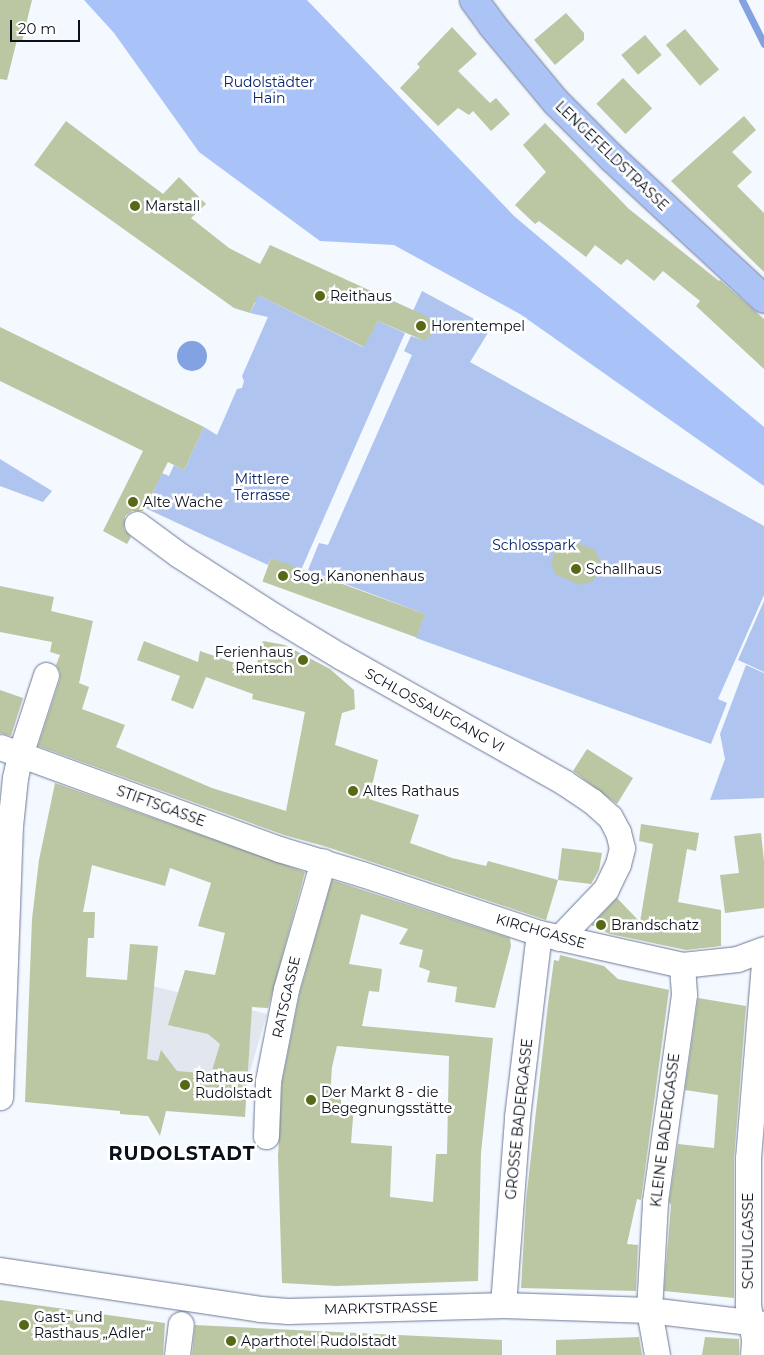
<!DOCTYPE html>
<meta charset="utf-8">
<style>
body{margin:0}
#map{position:relative;width:764px;height:1355px;overflow:hidden;background:#f4f8ff;font-family:Montserrat,sans-serif}
div>[style]{position:absolute}
.built>*{inset:0;background:#e2e6ef}
.green>*{inset:0;background:#afc4ef}
.forest>*{inset:0;background:#a9c3f8}
.water>*{inset:0;background:#83a2e1}
.round{border-radius:50%}
.stream>*{height:7px;margin:-3.5px;padding:0 3.5px;transform-origin:3.5px;border-radius:3.5px;background:#83a2e1}
.building>*{inset:0;background:#bbc6a3;transform-origin:0 0}
.roads{filter:drop-shadow(0 0 1px #6a7996) drop-shadow(0 0 1px #6a7996)}
.minor>*{height:25px;margin:-12.5px;padding:0 12.5px;transform-origin:12.5px;border-radius:12.5px;background:#fff}
.major>*{height:28px;margin:-14px;padding:0 14px;transform-origin:14px;border-radius:14px;background:#acc4f5}
.dots>*{width:14px;height:14px;translate:-50% -50%;box-sizing:border-box;border:2px solid #fff;border-radius:50%}
span{translate:-50% -50%;white-space:nowrap;text-align:center;line-height:1.15;-webkit-text-stroke:5px #fff;paint-order:stroke}
.park-label{font-size:14px;color:#08236c}
.street-label{font-size:14px;color:#0b101b}
.poi-label{font-size:14px;color:#0b101b}
.left{translate:0 -50%;text-align:left}
.right{translate:-100% -50%;text-align:right}
.district-label{font-size:19px;color:#0b101b;font-weight:700;letter-spacing:1px}
.scale{position:absolute;left:10px;top:20px;width:70px;height:22px;box-sizing:border-box;border:2px solid #0b101b;border-top:0;padding-left:6px;font-size:15px;line-height:18px;white-space:nowrap;color:#0b101b;-webkit-text-stroke:4px #fff;paint-order:stroke}
</style>
<div id="map">
<div class="built">
<i style="clip-path:polygon(148px 985px,267px 1014px,247px 1082px,150px 1116px,120px 1114px,122px 1088px)"></i>
</div>
<div class="green">
<i style="clip-path:polygon(422px 291px,491px 328px,470px 362px,764px 526px,764px 595px,718px 699px,727px 703px,711px 744px,416px 638px,425px 614px,308px 570px,319px 543px,328px 545px,412px 355px,404px 351px,411px 336px,423px 340px,427px 339px,433px 331px,432px 320px,413px 311px)"></i>
<i style="clip-path:polygon(254px 293px,363px 347px,378px 321px,405px 333px,301px 570px,271px 558px,268px 565px,145px 508px,162px 473px,169px 476px,174px 465px,184px 470px,204px 427px,217px 435px,237px 389px,242px 388px,244px 381px,242px 376px,268px 317px,250px 313px,255px 303px)"></i>
<i style="clip-path:polygon(0 459px,52px 491px,43px 502px,0 486px)"></i>
<i style="clip-path:polygon(764px 601px,764px 672px,738px 660px)"></i>
<i style="clip-path:polygon(746px 665px,764px 673px,764px 798px,710px 800px,725px 759px,720px 734px)"></i>
</div>
<div class="forest">
<i style="clip-path:polygon(84px 0,307px 0,514px 216px,764px 427px,764px 486px,520px 314px,394px 245px,320px 241px,199px 152px,114px 33px)"></i>
</div>
<div class="water">
<i class="round" style="left:177px;top:341px;width:30px;height:30px"></i>
</div>
<div class="stream">
<i style="left:742px;top:0;width:49px;rotate:63.4deg"></i>
</div>
<div class="building">
<i style="clip-path:polygon(0 0,32px 0,22px 41px,17px 40px,7px 80px,0 79px)"></i>
<i style="clip-path:polygon(566px 13px,584px 33px,584px 40px,555px 65px,534px 40px)"></i>
<i style="clip-path:polygon(452px 27px,477px 54px,458px 71px,490px 103px,496px 98px,510px 114px,491px 131px,473px 111px,469px 115px,458px 108px,438px 126px,400px 88px,420px 67px,417px 64px)"></i>
<i style="left:685px;top:29px;width:53px;height:25px;rotate:50deg"></i>
<i style="left:645px;top:35px;width:26px;height:31px;rotate:50deg"></i>
<i style="left:623px;top:78px;width:42px;height:37px;rotate:46deg"></i>
<i style="clip-path:polygon(744px 116px,756px 130px,732px 152px,752px 172px,737px 186px,764px 213px,764px 272px,671px 181px)"></i>
<i style="clip-path:polygon(66px 121px,163px 194px,179px 177px,206px 204px,191px 218px,229px 248px,260px 264px,270px 245px,424px 315px,434px 321px,431px 335px,425px 341px,378px 321px,364px 347px,258px 295px,250px 313px,234px 308px,34px 165px)"></i>
<i style="clip-path:polygon(545px 123px,629px 209px,719px 281px,720px 280px,764px 319px,764px 369px,696px 306px,700px 301px,663px 271px,654px 281px,627px 259px,621px 265px,595px 245px,586px 257px,539px 221px,535px 224px,515px 205px,546px 172px,523px 145px)"></i>
<i style="clip-path:polygon(0 327px,204px 427px,184px 470px,168px 462px,143px 511px,132px 511px,125px 516px,124px 529px,131px 537px,127px 544px,103px 531px,143px 451px,0 381px)"></i>
<i style="clip-path:polygon(571px 541px,595px 550px,601px 563px,593px 581px,580px 585px,555px 574px,551px 562px,557px 547px)"></i>
<i style="left:271px;top:558px;width:164px;height:25px;rotate:20deg"></i>
<i style="clip-path:polygon(0 586px,54px 597px,51px 611px,93px 621px,79px 683px,89px 687px,82px 709px,125px 725px,116px 747px,212px 788px,286px 811px,305px 712px,252px 699px,253px 694px,206px 677px,193px 709px,171px 700px,180px 676px,137px 660px,144px 641px,198px 662px,200px 651px,255px 670px,263px 641px,285px 645px,330px 669px,354px 690px,355px 709px,342px 713px,335px 745px,378px 760px,369px 799px,419px 815px,410px 843px,452px 858px,486px 866px,488px 861px,558px 880px,546px 920px,327px 847px,284px 835px,38px 746px,60px 679px,60px 672px,56px 665px,60px 655px,50px 652px,52px 642px,0 632px)"></i>
<i style="clip-path:polygon(0 690px,23px 698px,11px 736px,0 733px)"></i>
<i style="clip-path:polygon(587px 749px,633px 778px,617px 804px,573px 771px)"></i>
<i style="clip-path:polygon(evenodd,55px 783px,305px 872px,268px 1008px,252px 1007px,245px 1117px,166px 1111px,160px 1136px,148px 1116px,120px 1114px,120px 1111px,25px 1102px,32px 919px,39px 860px,55px 783px,92px 865px,165px 886px,170px 868px,211px 883px,198px 926px,225px 933px,215px 975px,185px 970px,168px 1025px,208px 1034px,220px 1044px,211px 1074px,177px 1071px,161px 1050px,158px 1061px,147px 1059px,158px 946px,130px 944px,127px 980px,86px 977px,88px 938px,94px 938px,95px 912px,83px 912px,92px 865px)"></i>
<i style="clip-path:polygon(641px 824px,699px 833px,696px 851px,687px 849px,678px 902px,721px 910px,721px 946px,686px 950px,610px 934px,591px 925px,617px 898px,640px 922px,653px 844px,639px 841px)"></i>
<i style="clip-path:polygon(761px 833px,764px 861px,764px 908px,725px 913px,720px 875px,739px 873px,734px 836px)"></i>
<i style="clip-path:polygon(562px 848px,602px 853px,599px 870px,591px 884px,558px 880px)"></i>
<i style="clip-path:polygon(evenodd,332px 880px,510px 938px,511px 946px,495px 1008px,455px 1002px,457px 987px,427px 982px,430px 971px,419px 967px,423px 950px,399px 944px,408px 929px,361px 914px,349px 964px,382px 969px,379px 992px,369px 991px,362px 1026px,493px 1038px,481px 1153px,478px 1281px,336px 1286px,282px 1283px,278px 1156px,282px 1082px,300px 992px,332px 880px,337px 1046px,449px 1056px,447px 1154px,436px 1154px,433px 1202px,390px 1197px,392px 1146px,351px 1143px,354px 1105px,341px 1104px,341px 1099px,330px 1098px,332px 1067px,337px 1046px)"></i>
<i style="clip-path:polygon(560px 955px,604px 966px,618px 979px,669px 990px,641px 1200px,637px 1199px,627px 1244px,638px 1245px,636px 1291px,521px 1288px,526px 1201px,548px 1004px,554px 960px,559px 961px)"></i>
<i style="clip-path:polygon(698px 998px,746px 1006px,734px 1158px,734px 1298px,664px 1291px,671px 1205px,669px 1202px,678px 1144px,714px 1148px,718px 1095px,685px 1090px)"></i>
<i style="clip-path:polygon(0 1300px,165px 1323px,163px 1355px,0 1355px)"></i>
<i style="clip-path:polygon(195px 1325px,502px 1340px,502px 1355px,192px 1355px)"></i>
<i style="clip-path:polygon(639px 1337px,642px 1355px,556px 1355px,556px 1340px)"></i>
<i style="clip-path:polygon(705px 1337px,739px 1339px,739px 1355px,702px 1355px)"></i>
</div>
<div class="roads">
<div class="minor">
<i style="left:137px;top:524px;width:52px;rotate:36.4deg"></i>
<i style="left:179px;top:555px;width:117px;rotate:32.7deg"></i>
<i style="left:277px;top:618px;width:74px;rotate:31.1deg"></i>
<i style="left:340px;top:656px;width:258px;rotate:29.4deg"></i>
<i style="left:565px;top:783px;width:32px;rotate:34deg"></i>
<i style="left:592px;top:801px;width:24px;rotate:42deg"></i>
<i style="left:610px;top:817px;width:17px;rotate:62deg"></i>
<i style="left:618px;top:832px;width:16px;rotate:76deg"></i>
<i style="left:622px;top:848px;width:16px;rotate:104deg"></i>
<i style="left:618px;top:864px;width:28px;rotate:116deg"></i>
<i style="left:606px;top:889px;width:68px;rotate:133.8deg"></i>
<i style="left:0;top:747px;width:297px;rotate:20.1deg"></i>
<i style="left:279px;top:849px;width:87px;rotate:16.8deg"></i>
<i style="left:362px;top:874px;width:187px;rotate:18.4deg"></i>
<i style="left:539px;top:933px;width:147px;rotate:12.6deg"></i>
<i style="left:682px;top:965px;width:55px;rotate:-6.2deg"></i>
<i style="left:737px;top:959px;width:29px;rotate:-20deg"></i>
<i style="left:0;top:1097px;width:271px;rotate:-87.9deg"></i>
<i style="left:10px;top:826px;width:48px;rotate:-84.1deg"></i>
<i style="left:15px;top:778px;width:24px;rotate:-78deg"></i>
<i style="left:20px;top:755px;width:84px;rotate:-72deg"></i>
<i style="left:266px;top:1136px;width:55px;rotate:-87.9deg"></i>
<i style="left:268px;top:1081px;width:94px;rotate:-78.9deg"></i>
<i style="left:286px;top:989px;width:133px;rotate:-73.9deg"></i>
<i style="left:0;top:1270px;width:263px;rotate:8.5deg"></i>
<i style="left:260px;top:1309px;width:28px;rotate:4deg"></i>
<i style="left:288px;top:1311px;width:215px;rotate:-1.6deg"></i>
<i style="left:503px;top:1305px;width:146px;rotate:2deg"></i>
<i style="left:649px;top:1310px;width:116px;rotate:6.9deg"></i>
<i style="left:503px;top:1305px;width:189px;rotate:-85.7deg"></i>
<i style="left:517px;top:1117px;width:185px;rotate:-83.2deg"></i>
<i style="left:177px;top:1355px;width:31px;rotate:-83deg"></i>
<i style="left:657px;top:1355px;width:46px;rotate:-100.1deg"></i>
<i style="left:649px;top:1310px;width:109px;rotate:-86.8deg"></i>
<i style="left:655px;top:1201px;width:209px;rotate:-82deg"></i>
<i style="left:684px;top:994px;width:29px;rotate:-94deg"></i>
<i style="left:753px;top:1355px;width:16px;rotate:-86deg"></i>
<i style="left:754px;top:1339px;width:36px;rotate:-100deg"></i>
<i style="left:748px;top:1304px;width:146px;rotate:-90deg"></i>
<i style="left:748px;top:1158px;width:195px;rotate:-85.3deg"></i>
</div>
<div class="major">
<i style="left:474px;top:0;width:31px;rotate:54deg"></i>
<i style="left:492px;top:25px;width:100px;rotate:50.3deg"></i>
<i style="left:556px;top:102px;width:79px;rotate:45deg"></i>
<i style="left:612px;top:158px;width:207px;rotate:42.8deg"></i>
</div>
</div>
<div class="dots">
<i style="left:135px;top:206px;background:#586915"></i>
<i style="left:320px;top:296px;background:#586915"></i>
<i style="left:421px;top:326px;background:#586915"></i>
<i style="left:133px;top:502px;background:#586915"></i>
<i style="left:576px;top:569px;background:#586915"></i>
<i style="left:283px;top:576px;background:#586915"></i>
<i style="left:303px;top:660px;background:#586915"></i>
<i style="left:353px;top:791px;background:#586915"></i>
<i style="left:601px;top:925px;background:#586915"></i>
<i style="left:185px;top:1085px;background:#586915"></i>
<i style="left:311px;top:1100px;background:#586915"></i>
<i style="left:24px;top:1325px;background:#586915"></i>
<i style="left:231px;top:1341px;background:#586915"></i>
</div>
<div class="park-label">
<span style="left:269px;top:90px">Rudolstädter<br>Hain</span>
<span style="left:262px;top:487px">Mittlere<br>Terrasse</span>
<span style="left:534px;top:545px">Schlosspark</span>
</div>
<div class="street-label">
<span style="left:612px;top:156px;rotate:44deg">LENGEFELDSTRASSE</span>
<span style="left:435px;top:710px;rotate:29deg">SCHLOSSAUFGANG VI</span>
<span style="left:161px;top:806px;rotate:20deg">STIFTSGASSE</span>
<span style="left:541px;top:931px;rotate:16deg">KIRCHGASSE</span>
<span style="left:286px;top:997px;rotate:-77deg">RATSGASSE</span>
<span style="left:519px;top:1119px;rotate:-84deg">GROSSE BADERGASSE</span>
<span style="left:665px;top:1130px;rotate:-83deg">KLEINE BADERGASSE</span>
<span style="left:748px;top:1241px;rotate:-90deg">SCHULGASSE</span>
<span style="left:381px;top:1308px;rotate:-1deg">MARKTSTRASSE</span>
</div>
<div class="poi-label">
<span class="left" style="left:145px;top:206px">Marstall</span>
<span class="left" style="left:330px;top:296px">Reithaus</span>
<span class="left" style="left:431px;top:326px">Horentempel</span>
<span class="left" style="left:143px;top:502px">Alte Wache</span>
<span class="left" style="left:586px;top:569px">Schallhaus</span>
<span class="left" style="left:293px;top:576px">Sog. Kanonenhaus</span>
<span class="right" style="left:293px;top:660px">Ferienhaus<br>Rentsch</span>
<span class="left" style="left:363px;top:791px">Altes Rathaus</span>
<span class="left" style="left:611px;top:925px">Brandschatz</span>
<span class="left" style="left:195px;top:1085px">Rathaus<br>Rudolstadt</span>
<span class="left" style="left:321px;top:1100px">Der Markt 8 - die<br>Begegnungsstätte</span>
<span class="left" style="left:34px;top:1325px">Gast- und<br>Rasthaus „Adler“</span>
<span class="left" style="left:241px;top:1341px">Aparthotel Rudolstadt</span>
</div>
<div class="district-label">
<span style="left:182px;top:1154px">RUDOLSTADT</span>
</div>
<div class="scale">20 m</div>
</div>
